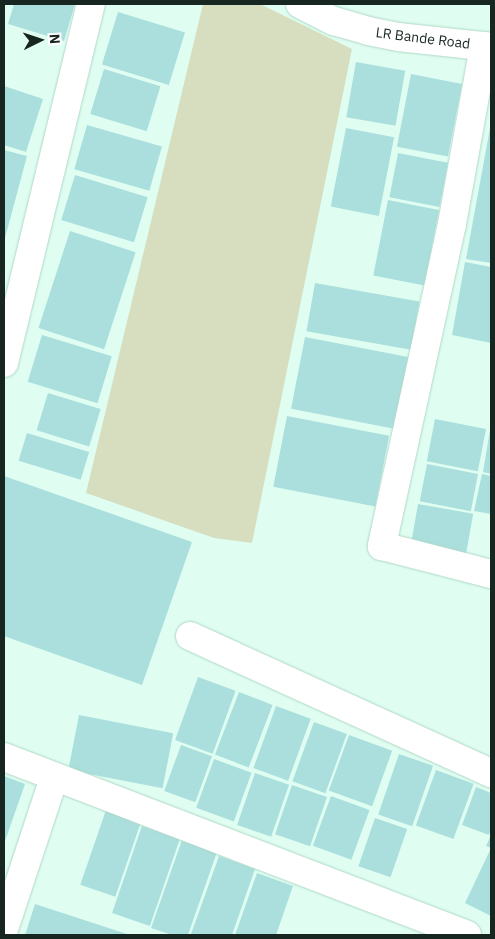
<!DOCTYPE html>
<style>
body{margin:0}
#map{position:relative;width:495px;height:939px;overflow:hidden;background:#dffef1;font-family:"IBM Plex Sans",sans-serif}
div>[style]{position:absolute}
.green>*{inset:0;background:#d7dec0}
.building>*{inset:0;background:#aadfdd;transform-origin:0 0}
.roads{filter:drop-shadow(0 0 1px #b1d7c7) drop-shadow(0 0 1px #b1d7c7)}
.minor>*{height:28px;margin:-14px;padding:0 14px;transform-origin:14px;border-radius:14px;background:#fff}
span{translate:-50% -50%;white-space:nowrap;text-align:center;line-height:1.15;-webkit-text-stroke:5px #fff;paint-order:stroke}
.street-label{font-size:14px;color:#172620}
.frame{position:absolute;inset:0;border:5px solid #172620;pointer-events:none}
.north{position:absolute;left:15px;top:15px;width:50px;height:50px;-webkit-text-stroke:4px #fff;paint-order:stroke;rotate:86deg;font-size:14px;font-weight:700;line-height:20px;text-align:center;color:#172620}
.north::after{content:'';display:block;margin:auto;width:18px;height:22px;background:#172620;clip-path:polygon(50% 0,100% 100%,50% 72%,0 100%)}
</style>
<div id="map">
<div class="green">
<i style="clip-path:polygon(203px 4px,260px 4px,352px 49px,252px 543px,214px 538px,86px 493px)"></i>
</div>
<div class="building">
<i style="clip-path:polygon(14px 4px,75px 4px,64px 41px,8px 24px)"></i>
<i style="left:118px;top:12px;width:70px;height:55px;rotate:17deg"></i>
<i style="left:356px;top:62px;width:50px;height:56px;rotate:10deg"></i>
<i style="left:104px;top:69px;width:59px;height:47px;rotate:17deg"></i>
<i style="left:411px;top:74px;width:52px;height:74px;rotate:11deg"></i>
<i style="clip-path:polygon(4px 86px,43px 99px,26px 152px,4px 145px)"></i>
<i style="left:87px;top:125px;width:78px;height:46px;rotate:16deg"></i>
<i style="left:346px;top:128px;width:49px;height:80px;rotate:11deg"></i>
<i style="clip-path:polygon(490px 128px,491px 128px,491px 263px,466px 259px)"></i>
<i style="clip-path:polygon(4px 150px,27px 156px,4px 242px)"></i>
<i style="left:398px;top:153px;width:51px;height:45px;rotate:11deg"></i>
<i style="left:75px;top:175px;width:76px;height:47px;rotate:17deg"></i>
<i style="left:388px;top:200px;width:52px;height:77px;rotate:11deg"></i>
<i style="left:70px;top:231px;width:69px;height:102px;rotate:18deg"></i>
<i style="clip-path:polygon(465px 262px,491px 267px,491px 343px,452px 335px)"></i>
<i style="left:315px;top:283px;width:106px;height:49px;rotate:10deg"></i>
<i style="left:42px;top:335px;width:73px;height:49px;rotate:17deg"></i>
<i style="left:305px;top:337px;width:105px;height:73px;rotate:11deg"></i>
<i style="left:48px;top:393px;width:55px;height:39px;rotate:17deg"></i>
<i style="left:287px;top:416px;width:104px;height:72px;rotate:11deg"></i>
<i style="left:435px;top:419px;width:52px;height:43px;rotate:11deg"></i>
<i style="clip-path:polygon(490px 430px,491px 430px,491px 474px,483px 472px)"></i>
<i style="left:27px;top:433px;width:65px;height:29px;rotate:17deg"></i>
<i style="left:427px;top:464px;width:52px;height:38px;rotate:11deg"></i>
<i style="clip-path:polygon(482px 474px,491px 476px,491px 514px,474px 511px)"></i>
<i style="clip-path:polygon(4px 476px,192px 542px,142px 685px,4px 636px)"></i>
<i style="left:418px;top:504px;width:56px;height:44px;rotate:10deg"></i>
<i style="left:198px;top:677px;width:40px;height:67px;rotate:20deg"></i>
<i style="left:239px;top:692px;width:36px;height:67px;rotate:21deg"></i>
<i style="left:276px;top:706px;width:37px;height:66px;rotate:20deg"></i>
<i style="left:79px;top:715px;width:96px;height:56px;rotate:11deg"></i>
<i style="left:314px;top:722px;width:35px;height:63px;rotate:20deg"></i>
<i style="left:349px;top:735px;width:46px;height:59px;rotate:20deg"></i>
<i style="left:181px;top:745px;width:33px;height:49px;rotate:20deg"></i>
<i style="left:399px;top:754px;width:36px;height:64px;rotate:19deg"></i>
<i style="left:214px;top:759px;width:40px;height:52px;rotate:20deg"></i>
<i style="left:436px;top:770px;width:40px;height:59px;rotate:20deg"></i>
<i style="left:255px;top:773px;width:36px;height:55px;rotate:19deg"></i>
<i style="clip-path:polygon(4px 776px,25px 784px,4px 844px)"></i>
<i style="left:292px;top:785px;width:37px;height:52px;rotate:19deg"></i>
<i style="clip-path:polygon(476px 787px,491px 793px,491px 828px,489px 835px,462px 825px)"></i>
<i style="left:331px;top:796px;width:41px;height:53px;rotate:20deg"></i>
<i style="left:106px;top:810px;width:37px;height:79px;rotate:19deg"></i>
<i style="left:375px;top:818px;width:34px;height:51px;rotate:19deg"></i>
<i style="left:142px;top:826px;width:40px;height:92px;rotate:19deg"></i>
<i style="clip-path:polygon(491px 835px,491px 916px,465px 903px,491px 848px,486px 846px)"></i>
<i style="clip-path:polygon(182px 840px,217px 852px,188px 935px,172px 935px,151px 928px)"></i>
<i style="clip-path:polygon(219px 856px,255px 869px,232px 935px,195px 935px,191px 934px)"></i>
<i style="clip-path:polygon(257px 873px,293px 886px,276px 935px,235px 935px)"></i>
<i style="clip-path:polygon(35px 904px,130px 935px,25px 935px)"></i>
</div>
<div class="roads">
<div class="minor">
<i style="left:300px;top:4px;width:38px;rotate:27deg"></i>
<i style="left:334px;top:21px;width:35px;rotate:16deg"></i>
<i style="left:368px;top:31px;width:31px;rotate:11deg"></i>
<i style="left:398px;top:37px;width:94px;rotate:6.1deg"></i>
<i style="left:484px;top:46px;width:181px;rotate:100.2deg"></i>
<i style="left:452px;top:224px;width:330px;rotate:102.3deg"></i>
<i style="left:382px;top:546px;width:113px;rotate:14.4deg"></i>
<i style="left:4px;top:363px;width:369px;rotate:-76.4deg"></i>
<i style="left:190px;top:636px;width:331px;rotate:24.5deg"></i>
<i style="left:4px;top:757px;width:496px;rotate:21deg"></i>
<i style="left:4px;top:929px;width:159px;rotate:-71.7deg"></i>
</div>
</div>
<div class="street-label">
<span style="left:423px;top:38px;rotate:7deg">LR Bande Road</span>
</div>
<div class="frame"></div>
<div class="north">N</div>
</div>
